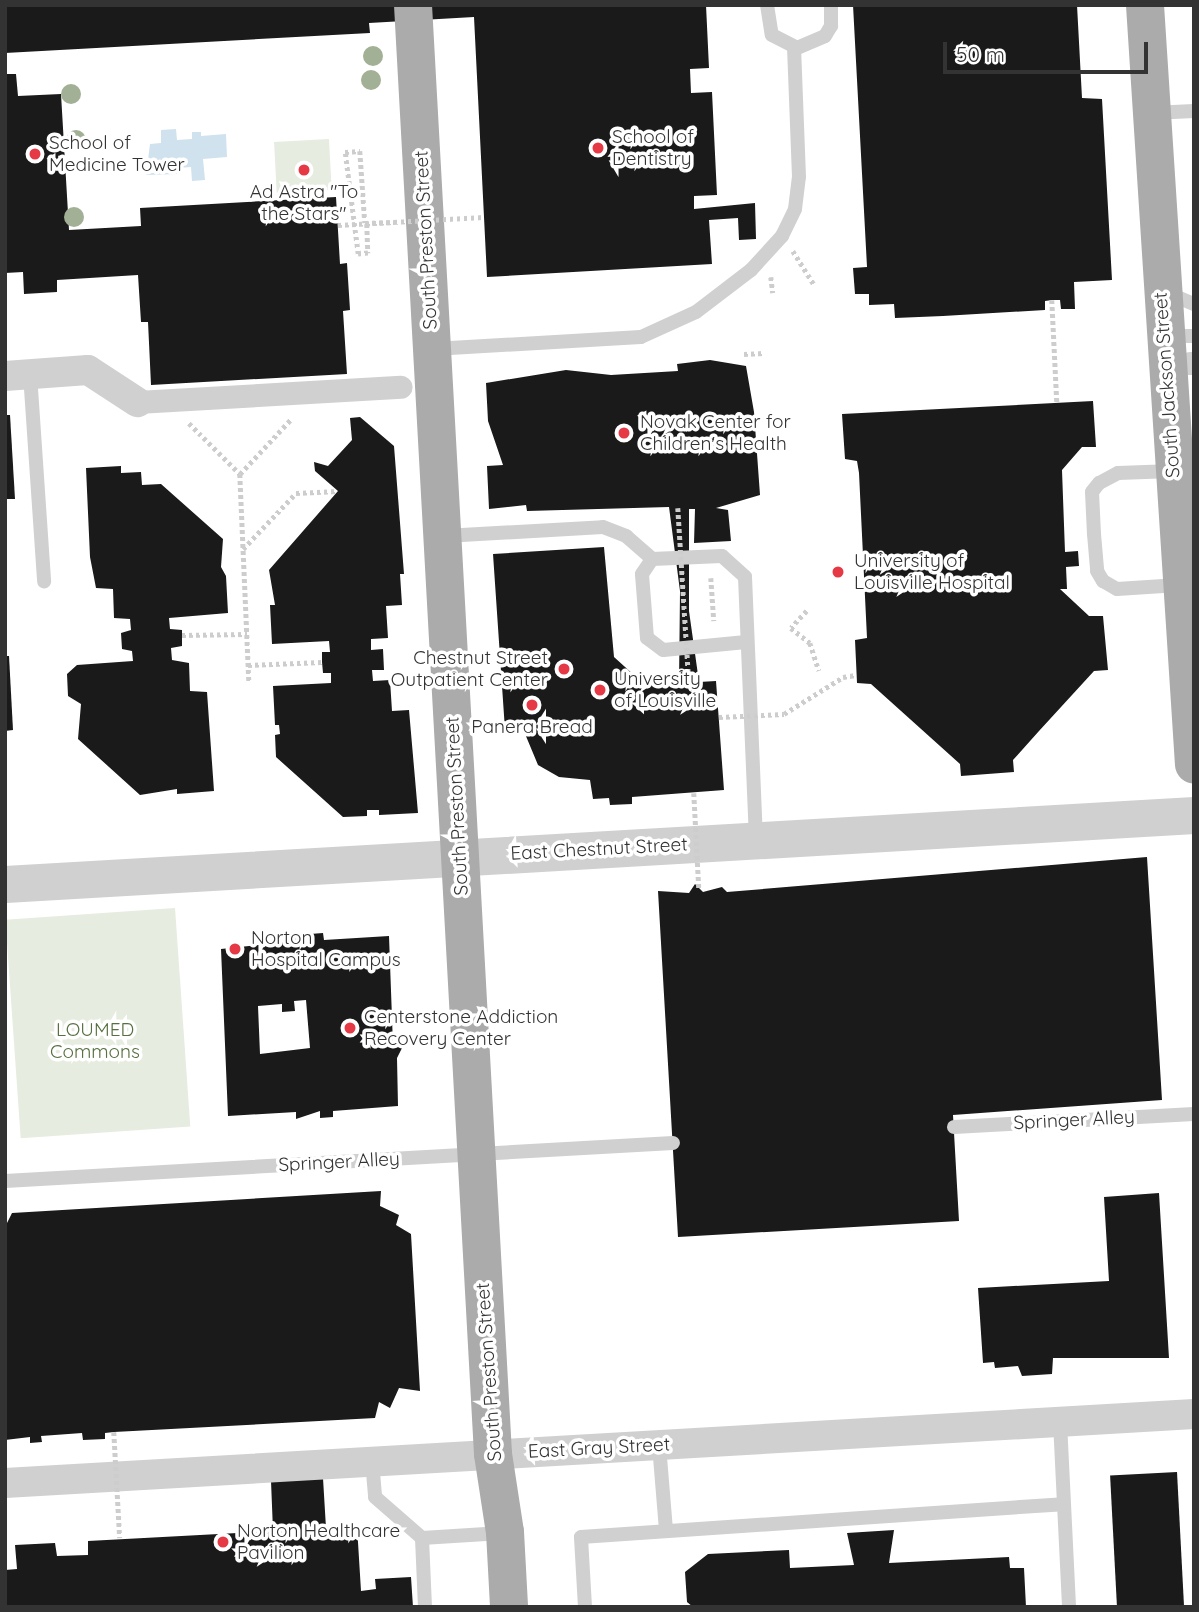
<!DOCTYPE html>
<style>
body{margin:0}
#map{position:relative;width:1199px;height:1612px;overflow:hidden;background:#fff;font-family:Quicksand,sans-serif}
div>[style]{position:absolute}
.green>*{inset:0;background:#e6ecdf;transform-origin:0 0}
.water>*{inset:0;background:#cfe2ee}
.building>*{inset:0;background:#1a1a1a;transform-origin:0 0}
.path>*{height:4.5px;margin-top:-2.25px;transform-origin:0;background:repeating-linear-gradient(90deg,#cdcdcd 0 3.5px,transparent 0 7px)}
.service>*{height:14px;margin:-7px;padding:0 7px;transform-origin:7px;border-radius:7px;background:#d0d0d0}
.pedestrian>*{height:23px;margin:-11.5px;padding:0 11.5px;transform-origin:11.5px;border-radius:11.5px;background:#d0d0d0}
.minor>*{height:30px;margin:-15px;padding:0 15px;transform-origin:15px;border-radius:15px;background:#d0d0d0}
.tertiary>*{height:37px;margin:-18.5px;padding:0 18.5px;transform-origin:18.5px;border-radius:18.5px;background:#d0d0d0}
.primary>*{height:38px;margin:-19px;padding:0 19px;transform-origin:19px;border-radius:19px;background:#ababab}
.path-bridge>*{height:4.5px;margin-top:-2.25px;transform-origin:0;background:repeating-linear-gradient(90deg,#cdcdcd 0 3.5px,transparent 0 7px)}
.trees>*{width:20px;height:20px;margin:-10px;border-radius:50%;background:#a2b095}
.dots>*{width:19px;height:19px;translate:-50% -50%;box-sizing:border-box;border:4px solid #fff;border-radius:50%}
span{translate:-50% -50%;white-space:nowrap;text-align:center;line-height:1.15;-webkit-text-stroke:7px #fff;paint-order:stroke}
.poi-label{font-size:19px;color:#333}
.left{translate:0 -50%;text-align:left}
.right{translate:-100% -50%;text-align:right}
.street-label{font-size:19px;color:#333}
.park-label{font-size:19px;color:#56703f}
.frame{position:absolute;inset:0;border:7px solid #333;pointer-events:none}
.scale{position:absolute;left:943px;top:42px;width:205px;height:32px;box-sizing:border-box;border:4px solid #333;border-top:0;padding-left:9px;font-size:21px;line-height:24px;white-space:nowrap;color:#333;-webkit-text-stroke:5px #fff;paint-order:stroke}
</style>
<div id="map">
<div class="green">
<i style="left:329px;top:139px;width:51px;height:55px;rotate:87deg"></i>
<i style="left:175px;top:908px;width:219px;height:170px;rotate:86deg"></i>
</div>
<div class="water">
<i style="clip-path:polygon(176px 129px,177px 140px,192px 139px,192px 132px,201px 132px,201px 136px,226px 134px,227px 157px,203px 159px,205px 180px,192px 181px,191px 167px,178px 168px,177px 174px,146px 175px,150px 144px,161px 143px,161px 130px)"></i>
</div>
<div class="building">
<i style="clip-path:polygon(5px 5px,706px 5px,709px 68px,690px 69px,691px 93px,712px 92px,717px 195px,694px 196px,694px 209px,755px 203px,756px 239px,739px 240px,738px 218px,709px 220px,712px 264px,487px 277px,474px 17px,369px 23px,370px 33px,5px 53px)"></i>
<i style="clip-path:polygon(853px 5px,1077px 5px,1082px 98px,1102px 99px,1112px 280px,1074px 282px,1075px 309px,1061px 309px,1060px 300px,1052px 300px,1045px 301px,1045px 310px,943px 316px,895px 318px,894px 304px,869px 305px,869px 294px,855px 294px,853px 268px,867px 267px)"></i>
<i style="clip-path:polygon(5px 74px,16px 74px,18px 96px,61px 94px,69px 230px,141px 226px,140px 208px,336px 197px,340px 264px,347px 263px,350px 310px,343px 311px,347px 374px,151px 385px,148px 322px,141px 322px,138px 275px,57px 280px,57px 292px,24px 294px,23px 272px,5px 273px)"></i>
<i style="clip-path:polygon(710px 360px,746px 366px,754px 412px,760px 495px,716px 508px,728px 510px,731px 541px,694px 543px,695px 509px,689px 509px,689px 611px,699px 682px,716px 681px,724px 790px,632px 797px,632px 804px,610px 805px,609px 798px,593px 799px,590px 780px,559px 777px,538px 765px,523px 729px,505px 730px,493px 554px,604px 547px,614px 657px,645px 685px,679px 683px,680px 591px,669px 507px,527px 511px,526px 505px,489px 509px,487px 466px,503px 465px,488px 421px,486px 383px,566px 370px,611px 375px,678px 371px,677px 364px)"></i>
<i style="clip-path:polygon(1093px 401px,1096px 447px,1082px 447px,1062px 470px,1065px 552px,1078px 551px,1079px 566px,1066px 567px,1067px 589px,1060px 589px,1089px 616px,1103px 616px,1108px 670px,1094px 671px,1039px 731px,1013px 760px,1014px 772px,961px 776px,960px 764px,871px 684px,857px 683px,855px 640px,867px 638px,859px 473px,857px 461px,845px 459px,842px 414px)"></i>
<i style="clip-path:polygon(5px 415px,10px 415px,15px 499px,5px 499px)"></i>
<i style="clip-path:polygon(360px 417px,394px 446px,404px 574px,400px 574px,402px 605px,386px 606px,388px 638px,371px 639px,371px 650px,383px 649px,384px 670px,372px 670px,373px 681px,390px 680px,392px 711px,409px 710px,418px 813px,379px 815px,379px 810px,367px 810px,367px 816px,343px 817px,276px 757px,275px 735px,280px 734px,279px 725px,275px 725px,273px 686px,331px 683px,331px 673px,323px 673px,322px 662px,322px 652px,330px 652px,329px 641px,272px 644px,270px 605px,275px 605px,269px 570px,338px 491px,315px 471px,314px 462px,328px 466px,352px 440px,350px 418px)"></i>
<i style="clip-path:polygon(121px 466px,121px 473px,141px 472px,142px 485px,161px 484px,223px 539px,221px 567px,226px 576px,228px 613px,169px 618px,170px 629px,182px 630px,182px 646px,171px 648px,172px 660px,189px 663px,190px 691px,207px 692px,214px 791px,177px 794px,177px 789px,140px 795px,78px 739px,81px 704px,68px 696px,67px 674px,77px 665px,133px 661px,132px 651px,122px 649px,121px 633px,131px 630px,130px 619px,114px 618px,113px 589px,96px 588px,90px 557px,86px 468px)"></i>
<i style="clip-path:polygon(5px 656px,9px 656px,13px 730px,5px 731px)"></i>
<i style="clip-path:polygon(1147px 857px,1162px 1100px,953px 1115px,959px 1221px,678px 1237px,658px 891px,689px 893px,695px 884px,703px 892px,722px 887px,727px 892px)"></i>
<i style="clip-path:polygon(evenodd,323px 933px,324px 940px,389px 936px,393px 1045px,402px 1048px,397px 1058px,398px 1106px,333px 1111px,333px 1117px,320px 1118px,320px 1111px,296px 1119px,296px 1112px,228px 1116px,221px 949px,287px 942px,286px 935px,298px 934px,299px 942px,311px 941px,310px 934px,323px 933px,306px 1000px,310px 1048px,260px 1054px,258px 1006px,282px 1004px,282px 1012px,295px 1011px,294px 1001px,306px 1000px)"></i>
<i style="clip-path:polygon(381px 1191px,380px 1206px,399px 1215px,396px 1225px,411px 1234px,420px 1391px,399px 1388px,390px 1408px,379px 1402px,375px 1418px,114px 1432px,105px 1433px,105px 1439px,83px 1440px,82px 1433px,41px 1436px,42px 1442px,30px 1443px,30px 1437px,5px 1440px,5px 1227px,12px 1213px)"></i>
<i style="clip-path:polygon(1159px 1193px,1169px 1358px,1053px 1358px,1052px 1374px,1022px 1376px,1018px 1366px,995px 1368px,994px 1362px,983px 1363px,978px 1288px,1109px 1281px,1104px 1197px)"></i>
<i style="left:1177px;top:1472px;width:135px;height:67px;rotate:87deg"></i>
<i style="clip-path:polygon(323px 1478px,326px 1528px,357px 1526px,361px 1591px,376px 1589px,375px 1579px,411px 1577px,413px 1607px,5px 1607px,5px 1570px,17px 1569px,15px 1545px,55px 1543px,57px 1556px,88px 1555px,88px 1541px,273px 1531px,271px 1481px)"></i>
<i style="clip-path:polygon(894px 1530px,889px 1563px,1009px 1557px,1010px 1568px,1024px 1568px,1026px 1607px,693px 1607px,687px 1602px,685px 1572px,708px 1554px,789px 1550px,790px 1568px,854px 1565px,847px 1533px)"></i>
</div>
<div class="path">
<i style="left:367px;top:224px;width:29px;rotate:88deg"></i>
<i style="left:368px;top:253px;width:10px;rotate:174deg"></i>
<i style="left:358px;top:254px;width:103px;rotate:-97.3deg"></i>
<i style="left:345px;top:152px;width:15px;rotate:-4deg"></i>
<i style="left:360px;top:151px;width:72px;rotate:86deg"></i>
<i style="left:365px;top:223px;width:29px;rotate:-2deg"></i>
<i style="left:793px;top:251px;width:41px;rotate:57.8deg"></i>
<i style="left:771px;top:277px;width:16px;rotate:83deg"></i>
<i style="left:1052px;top:300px;width:103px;rotate:87.2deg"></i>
<i style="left:744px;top:354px;width:20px;rotate:-3deg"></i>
<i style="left:189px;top:423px;width:72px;rotate:45deg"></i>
<i style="left:240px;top:474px;width:76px;rotate:-47.1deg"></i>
<i style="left:240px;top:474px;width:207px;rotate:87.5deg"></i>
<i style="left:243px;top:549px;width:77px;rotate:-46.6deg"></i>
<i style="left:296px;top:493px;width:42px;rotate:-2.7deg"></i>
<i style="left:711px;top:578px;width:43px;rotate:86deg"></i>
<i style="left:807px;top:611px;width:23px;rotate:133deg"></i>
<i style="left:791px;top:628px;width:24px;rotate:38deg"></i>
<i style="left:810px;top:643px;width:29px;rotate:72deg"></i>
<i style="left:182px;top:635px;width:65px;rotate:-0.9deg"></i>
<i style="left:248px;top:665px;width:74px;rotate:-2.3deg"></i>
</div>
<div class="service">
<i style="left:767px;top:5px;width:30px;rotate:81deg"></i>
<i style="left:772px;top:35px;width:28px;rotate:27deg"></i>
<i style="left:797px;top:48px;width:30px;rotate:-23deg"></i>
<i style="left:825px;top:36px;width:12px;rotate:-59deg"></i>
<i style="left:831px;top:26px;width:21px;rotate:-90deg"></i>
<i style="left:1152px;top:113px;width:42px;rotate:-2.7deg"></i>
<i style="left:1170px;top:294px;width:26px;rotate:23deg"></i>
<i style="left:1167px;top:336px;width:27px"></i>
<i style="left:433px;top:349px;width:208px;rotate:-3.3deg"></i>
<i style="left:641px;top:337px;width:60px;rotate:-24.4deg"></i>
<i style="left:696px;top:312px;width:69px;rotate:-37.4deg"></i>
<i style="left:751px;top:270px;width:46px;rotate:-47.6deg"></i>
<i style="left:782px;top:236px;width:30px;rotate:-64deg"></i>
<i style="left:795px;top:209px;width:32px;rotate:-83deg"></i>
<i style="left:799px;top:177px;width:129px;rotate:-92.2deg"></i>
<i style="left:30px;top:374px;width:208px;rotate:86.1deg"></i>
<i style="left:1173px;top:471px;width:55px;rotate:177.9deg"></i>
<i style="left:1118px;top:473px;width:21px;rotate:152deg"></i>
<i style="left:1099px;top:483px;width:11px;rotate:128deg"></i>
<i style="left:1092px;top:492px;width:42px;rotate:87.3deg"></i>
<i style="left:1094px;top:534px;width:37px;rotate:85deg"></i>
<i style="left:1097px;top:571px;width:12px;rotate:59deg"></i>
<i style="left:1103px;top:581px;width:16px;rotate:30deg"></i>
<i style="left:1117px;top:589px;width:62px;rotate:-3.7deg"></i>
<i style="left:444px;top:536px;width:159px;rotate:-3.2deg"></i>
<i style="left:603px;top:527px;width:25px;rotate:21deg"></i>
<i style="left:626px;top:536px;width:35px;rotate:41deg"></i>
<i style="left:746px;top:642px;width:83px;rotate:174.5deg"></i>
<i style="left:663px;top:650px;width:20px;rotate:-143deg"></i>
<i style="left:647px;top:638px;width:64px;rotate:-94.5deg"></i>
<i style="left:642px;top:574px;width:18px;rotate:-56deg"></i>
<i style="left:652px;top:559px;width:70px;rotate:-2.5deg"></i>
<i style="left:722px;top:556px;width:31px;rotate:42deg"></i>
<i style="left:745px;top:577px;width:263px;rotate:87.6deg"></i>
<i style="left:954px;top:1127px;width:240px;rotate:-3.1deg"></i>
<i style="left:5px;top:1181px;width:669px;rotate:-3.26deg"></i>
<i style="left:1060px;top:1422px;width:185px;rotate:87.2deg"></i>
<i style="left:659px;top:1445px;width:86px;rotate:85.3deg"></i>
<i style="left:372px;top:1461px;width:36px;rotate:85deg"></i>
<i style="left:375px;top:1497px;width:62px;rotate:41.1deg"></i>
<i style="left:425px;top:1607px;width:69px;rotate:-92.5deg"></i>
<i style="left:422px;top:1538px;width:80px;rotate:-3.6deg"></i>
<i style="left:585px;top:1607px;width:70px;rotate:-93.3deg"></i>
<i style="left:581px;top:1537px;width:483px;rotate:-3.9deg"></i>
</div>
<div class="pedestrian">
<i style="left:1190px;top:363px;width:4px"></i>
<i style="left:137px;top:402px;width:264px;rotate:-3.3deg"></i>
</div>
<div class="minor">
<i style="left:5px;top:376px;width:83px;rotate:-4.1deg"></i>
<i style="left:88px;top:370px;width:59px;rotate:33.1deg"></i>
<i style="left:5px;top:1483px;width:1191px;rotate:-3.32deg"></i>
</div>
<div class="tertiary">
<i style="left:5px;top:884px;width:1191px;rotate:-3.32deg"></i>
</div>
<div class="primary">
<i style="left:413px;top:5px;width:1451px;rotate:86.84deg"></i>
<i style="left:493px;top:1454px;width:79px;rotate:81.3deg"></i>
<i style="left:505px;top:1532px;width:75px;rotate:86.9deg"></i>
<i style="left:1145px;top:5px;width:761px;rotate:86.31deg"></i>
</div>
<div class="path-bridge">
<i style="left:338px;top:225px;width:146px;rotate:-3.1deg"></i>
<i style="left:678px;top:508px;width:174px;rotate:86.4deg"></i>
<i style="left:719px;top:717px;width:65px;rotate:-2.6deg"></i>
<i style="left:784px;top:714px;width:70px;rotate:-32.1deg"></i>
<i style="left:843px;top:677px;width:13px;rotate:-9deg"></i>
<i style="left:694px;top:793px;width:95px;rotate:87deg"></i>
<i style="left:114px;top:1432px;width:106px;rotate:86.8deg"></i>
</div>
<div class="trees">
<i style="left:373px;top:56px"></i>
<i style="left:371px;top:80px"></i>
<i style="left:71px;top:94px"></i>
<i style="left:76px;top:140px"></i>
<i style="left:74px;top:217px"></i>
</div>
<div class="dots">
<i style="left:598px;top:148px;background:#e63946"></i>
<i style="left:35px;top:154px;background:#e63946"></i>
<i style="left:304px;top:170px;background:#e63946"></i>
<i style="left:624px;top:433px;background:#e63946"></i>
<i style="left:838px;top:572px;background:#e63946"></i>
<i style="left:564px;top:669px;background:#e63946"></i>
<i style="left:600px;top:690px;background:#e63946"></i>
<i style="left:532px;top:705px;background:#e63946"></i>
<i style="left:235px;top:949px;background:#e63946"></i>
<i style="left:350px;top:1028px;background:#e63946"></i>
<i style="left:223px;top:1542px;background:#e63946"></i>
</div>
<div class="poi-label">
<span class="left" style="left:612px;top:148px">School of<br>Dentistry</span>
<span class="left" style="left:49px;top:154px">School of<br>Medicine Tower</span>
<span style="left:304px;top:203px">Ad Astra "To<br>the Stars"</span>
<span class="left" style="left:640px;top:433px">Novak Center for<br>Children's Health</span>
<span class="left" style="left:854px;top:572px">University of<br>Louisville Hospital</span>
<span class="right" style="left:548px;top:669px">Chestnut Street<br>Outpatient Center</span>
<span class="left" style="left:614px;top:690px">University<br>of Louisville</span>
<span style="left:532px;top:727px">Panera Bread</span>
<span class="left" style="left:251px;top:949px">Norton<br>Hospital Campus</span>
<span class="left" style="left:364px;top:1028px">Centerstone Addiction<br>Recovery Center</span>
<span class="left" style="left:237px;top:1542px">Norton Healthcare<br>Pavilion</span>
</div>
<div class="street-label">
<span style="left:426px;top:240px;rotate:-93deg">South Preston Street</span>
<span style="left:1167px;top:385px;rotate:-94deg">South Jackson Street</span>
<span style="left:457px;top:806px;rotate:-93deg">South Preston Street</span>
<span style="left:599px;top:849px;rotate:-3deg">East Chestnut Street</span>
<span style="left:1074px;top:1120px;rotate:-3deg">Springer Alley</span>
<span style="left:339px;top:1162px;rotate:-3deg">Springer Alley</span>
<span style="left:489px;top:1372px;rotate:-94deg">South Preston Street</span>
<span style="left:599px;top:1448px;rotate:-3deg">East Gray Street</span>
</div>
<div class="park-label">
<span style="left:95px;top:1041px">LOUMED<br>Commons</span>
</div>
<div class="frame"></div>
<div class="scale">50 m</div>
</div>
